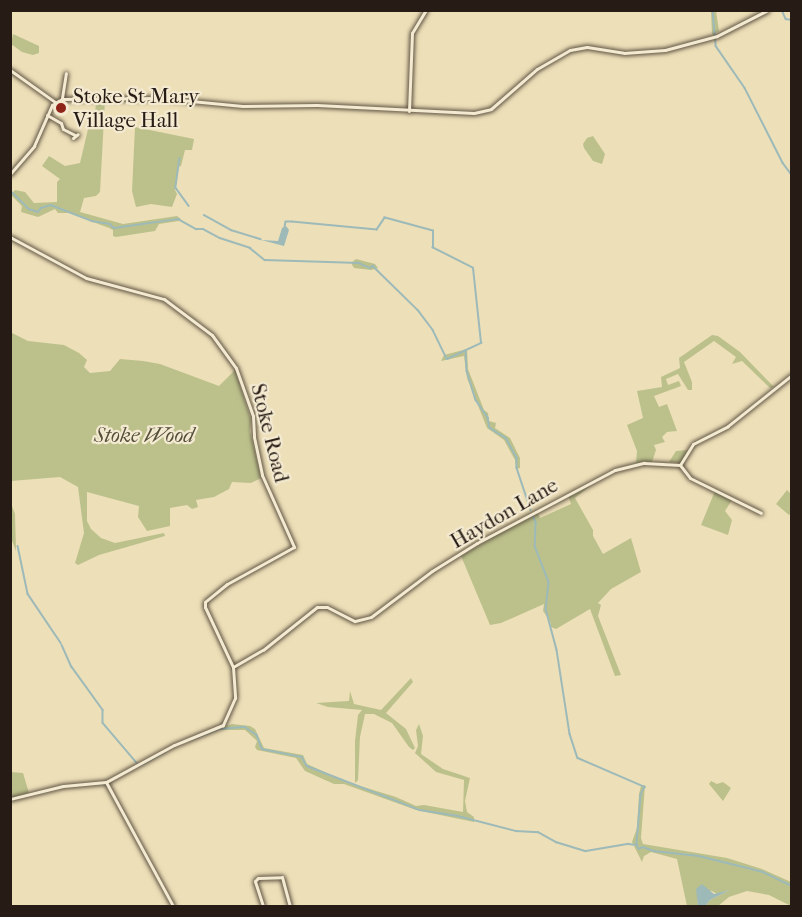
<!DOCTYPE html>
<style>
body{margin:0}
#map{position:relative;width:802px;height:917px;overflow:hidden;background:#eddfb8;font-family:"IM FELL French Canon",serif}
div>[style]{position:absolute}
.green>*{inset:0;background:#bcc18c}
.water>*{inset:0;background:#9dbab9}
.stream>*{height:1.5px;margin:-0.75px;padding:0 0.75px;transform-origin:0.75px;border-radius:0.75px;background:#9dbab9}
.roads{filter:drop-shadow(0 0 2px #584d3e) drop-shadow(0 0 2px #584d3e)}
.street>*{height:3px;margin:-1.5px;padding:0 1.5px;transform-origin:1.5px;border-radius:1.5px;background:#f3ead1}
.dots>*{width:16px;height:16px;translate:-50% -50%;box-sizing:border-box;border:3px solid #f3ead1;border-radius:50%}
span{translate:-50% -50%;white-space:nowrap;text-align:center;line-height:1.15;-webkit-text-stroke:4.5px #f3ead1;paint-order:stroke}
.poi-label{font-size:21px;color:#271c15}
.left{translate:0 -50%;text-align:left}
.street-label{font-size:21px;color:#271c15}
.park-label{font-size:21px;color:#544e39;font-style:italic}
.frame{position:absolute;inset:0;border:12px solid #271c15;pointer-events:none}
</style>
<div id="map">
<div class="green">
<i style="clip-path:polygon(711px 11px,716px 11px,719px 31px,712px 35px)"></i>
<i style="clip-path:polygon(13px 34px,39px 46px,39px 53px,33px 55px,22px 52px,11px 44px)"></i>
<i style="clip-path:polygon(96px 100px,105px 100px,100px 192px,96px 196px,84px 198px,80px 212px,123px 224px,177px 216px,181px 219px,179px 221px,159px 224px,155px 231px,116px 237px,113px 236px,113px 230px,109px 228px,69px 213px,58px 213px,55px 209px,38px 217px,21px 212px,22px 206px,11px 195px,15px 190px,25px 192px,34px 203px,57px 202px,57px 182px,60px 179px,42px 166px,49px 156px,65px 166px,80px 163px,89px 125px,102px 126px,103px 118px,95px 115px)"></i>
<i style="clip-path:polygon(135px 127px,194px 139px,192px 150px,185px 150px,181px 166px,178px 167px,175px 190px,177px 194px,172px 207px,151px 204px,136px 207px,132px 191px)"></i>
<i style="clip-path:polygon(593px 136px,605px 154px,602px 164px,593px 161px,584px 148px,583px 144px,587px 138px)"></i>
<i style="clip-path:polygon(356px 259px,375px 264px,378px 268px,371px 270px,354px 268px,351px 263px)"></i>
<i style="clip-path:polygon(10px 332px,28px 341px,64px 345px,79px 353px,87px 360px,84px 367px,90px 373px,110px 371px,120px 359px,143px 361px,160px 364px,219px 386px,235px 370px,251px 420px,250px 431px,261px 478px,251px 483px,232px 482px,229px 489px,214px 497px,196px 500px,198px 507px,192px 509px,187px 505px,170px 508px,170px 526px,147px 531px,138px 517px,139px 506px,87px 492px,87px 521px,91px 529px,101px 538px,115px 543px,164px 533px,165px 536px,99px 555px,78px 565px,75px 563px,84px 533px,78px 487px,60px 477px,11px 481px)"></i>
<i style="clip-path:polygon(712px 335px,718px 336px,740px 352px,774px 387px,770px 388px,742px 361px,732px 364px,736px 357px,714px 341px,684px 362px,692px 382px,692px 390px,688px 390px,678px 374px,666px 379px,668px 385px,679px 381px,681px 386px,654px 396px,659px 407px,667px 404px,677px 431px,667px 432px,662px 437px,665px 442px,654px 445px,656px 450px,652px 462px,636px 463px,637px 451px,627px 425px,643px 418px,637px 391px,662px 387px,661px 377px,680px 368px,679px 358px)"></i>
<i style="clip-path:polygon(467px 349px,468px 369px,484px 410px,488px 413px,489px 421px,496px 423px,495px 428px,510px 438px,520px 458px,520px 468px,516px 469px,515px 460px,504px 440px,487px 428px,467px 378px,464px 356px,441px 361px,444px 355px)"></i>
<i style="clip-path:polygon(688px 450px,681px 463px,669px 462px,676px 451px)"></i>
<i style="clip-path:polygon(595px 482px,575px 498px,593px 530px,593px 536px,603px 554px,631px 538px,641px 572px,611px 589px,598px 603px,601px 605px,598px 616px,621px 675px,615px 676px,590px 609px,556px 629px,551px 627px,550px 621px,543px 611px,544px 604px,501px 623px,490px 625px,461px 556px,537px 511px,540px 518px,571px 504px,569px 498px,563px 498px)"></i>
<i style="clip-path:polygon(787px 490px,791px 494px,791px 513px,789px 515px,776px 504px)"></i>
<i style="clip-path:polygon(715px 491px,732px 500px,725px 511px,732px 520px,728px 535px,701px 525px)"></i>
<i style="clip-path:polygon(10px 501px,15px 514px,16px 551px,11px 538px)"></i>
<i style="clip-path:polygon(411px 678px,413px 682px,386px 713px,406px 729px,415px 748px,413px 750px,409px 747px,392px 723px,374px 714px,365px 714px,360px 737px,358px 780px,355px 783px,355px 741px,358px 715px,362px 710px,328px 707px,316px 703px,349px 701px,350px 691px,354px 704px,381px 710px)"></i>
<i style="clip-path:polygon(232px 724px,250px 726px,255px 729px,264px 748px,303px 755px,307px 764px,344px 781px,396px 797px,416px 806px,424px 805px,463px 812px,464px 780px,436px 772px,415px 753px,418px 746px,416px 730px,419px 724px,423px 736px,421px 754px,443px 769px,470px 778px,465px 801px,467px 812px,474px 817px,474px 822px,416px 810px,344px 784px,334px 784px,305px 771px,296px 758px,257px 750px,255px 747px,257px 741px,245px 730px,222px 730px,222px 727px)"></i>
<i style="clip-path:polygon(11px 772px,23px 773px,29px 793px,11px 798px)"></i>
<i style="clip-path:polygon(711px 781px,717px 784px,723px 782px,731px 788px,723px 801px,709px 784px)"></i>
<i style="clip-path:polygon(645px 785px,641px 838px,643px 844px,727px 858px,762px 869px,791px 882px,791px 906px,769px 895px,747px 891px,729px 897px,718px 906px,705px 906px,710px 900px,730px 890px,717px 894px,712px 891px,697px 889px,698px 906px,687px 906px,677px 859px,651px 852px,644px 856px,642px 862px,632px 842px,637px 828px,639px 794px,641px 786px)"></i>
</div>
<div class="water">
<i style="clip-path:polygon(286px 226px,289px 230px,284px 246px,261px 240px,278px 241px,282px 228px)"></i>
<i style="clip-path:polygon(702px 884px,714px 894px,730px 890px,710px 900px,705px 906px,698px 906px,696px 889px)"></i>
</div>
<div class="stream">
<i style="left:713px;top:10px;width:36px;rotate:85deg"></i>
<i style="left:716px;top:46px;width:51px;rotate:55.4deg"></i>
<i style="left:745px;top:88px;width:84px;rotate:63.1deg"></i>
<i style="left:783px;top:163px;width:15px;rotate:53deg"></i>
<i style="left:782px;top:10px;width:10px;rotate:66deg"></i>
<i style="left:786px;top:19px;width:6px;rotate:9deg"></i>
<i style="left:180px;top:158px;width:30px;rotate:98deg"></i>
<i style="left:176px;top:188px;width:22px;rotate:54deg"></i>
<i style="left:10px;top:190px;width:27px;rotate:45deg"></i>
<i style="left:29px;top:209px;width:9px;rotate:18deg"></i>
<i style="left:38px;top:212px;width:5px;rotate:-53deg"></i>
<i style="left:41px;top:208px;width:10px;rotate:-17deg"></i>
<i style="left:51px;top:205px;width:44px;rotate:21.3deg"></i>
<i style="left:92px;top:221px;width:18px;rotate:9deg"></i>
<i style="left:110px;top:224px;width:6px;rotate:45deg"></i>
<i style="left:114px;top:228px;width:65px;rotate:-8deg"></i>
<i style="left:178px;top:219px;width:21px;rotate:29deg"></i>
<i style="left:196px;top:229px;width:7px"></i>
<i style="left:203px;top:229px;width:19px;rotate:28deg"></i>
<i style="left:220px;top:238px;width:32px;rotate:18deg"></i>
<i style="left:250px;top:248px;width:19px;rotate:39deg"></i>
<i style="left:265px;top:260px;width:94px;rotate:1.8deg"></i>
<i style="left:359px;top:263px;width:12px;rotate:24deg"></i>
<i style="left:370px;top:268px;width:4px;rotate:-34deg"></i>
<i style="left:373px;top:266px;width:63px;rotate:44.4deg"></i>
<i style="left:418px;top:310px;width:25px;rotate:53deg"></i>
<i style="left:433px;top:330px;width:32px;rotate:64deg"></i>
<i style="left:447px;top:359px;width:38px;rotate:-25deg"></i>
<i style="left:481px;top:343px;width:75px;rotate:-96.1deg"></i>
<i style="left:473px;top:268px;width:45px;rotate:-153.4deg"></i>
<i style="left:433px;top:248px;width:17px;rotate:-90deg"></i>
<i style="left:433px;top:231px;width:50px;rotate:-164.8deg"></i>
<i style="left:385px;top:218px;width:14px;rotate:124deg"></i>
<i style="left:377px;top:230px;width:85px;rotate:-174.6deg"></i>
<i style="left:292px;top:222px;width:6px;rotate:180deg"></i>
<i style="left:286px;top:222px;width:5px;rotate:101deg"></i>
<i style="left:204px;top:215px;width:31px;rotate:29deg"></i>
<i style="left:231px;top:230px;width:31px;rotate:17deg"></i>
<i style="left:466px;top:352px;width:19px;rotate:87deg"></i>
<i style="left:467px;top:371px;width:30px;rotate:73deg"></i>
<i style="left:476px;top:400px;width:22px;rotate:56deg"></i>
<i style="left:488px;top:418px;width:10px;rotate:79deg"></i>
<i style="left:490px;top:428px;width:19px;rotate:32deg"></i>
<i style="left:506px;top:438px;width:23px;rotate:61deg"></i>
<i style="left:517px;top:458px;width:10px;rotate:90deg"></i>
<i style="left:517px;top:468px;width:44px;rotate:71.6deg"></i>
<i style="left:533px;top:515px;width:9px;rotate:69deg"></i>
<i style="left:536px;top:523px;width:23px;rotate:92deg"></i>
<i style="left:535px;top:546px;width:39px;rotate:69deg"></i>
<i style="left:549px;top:582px;width:27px;rotate:96deg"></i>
<i style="left:546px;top:609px;width:42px;rotate:75deg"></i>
<i style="left:557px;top:650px;width:85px;rotate:81.2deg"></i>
<i style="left:570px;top:734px;width:25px;rotate:72deg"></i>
<i style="left:578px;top:758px;width:73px;rotate:23.4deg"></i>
<i style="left:645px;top:787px;width:9px;rotate:117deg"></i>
<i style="left:641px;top:795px;width:49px;rotate:94.7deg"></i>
<i style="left:18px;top:546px;width:49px;rotate:78.2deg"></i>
<i style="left:28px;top:594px;width:59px;rotate:56deg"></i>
<i style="left:62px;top:645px;width:24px;rotate:66deg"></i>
<i style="left:72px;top:667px;width:53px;rotate:54.2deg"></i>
<i style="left:103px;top:710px;width:13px;rotate:90deg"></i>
<i style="left:103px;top:723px;width:52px;rotate:49.6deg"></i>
<i style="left:188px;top:741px;width:34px;rotate:-21deg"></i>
<i style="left:220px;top:729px;width:25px;rotate:-5deg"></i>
<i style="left:245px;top:727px;width:14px;rotate:34deg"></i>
<i style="left:257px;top:735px;width:15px;rotate:70deg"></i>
<i style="left:262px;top:749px;width:41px;rotate:11.3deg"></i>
<i style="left:302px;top:757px;width:10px;rotate:61deg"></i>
<i style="left:307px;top:766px;width:121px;rotate:21.3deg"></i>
<i style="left:420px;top:810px;width:38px;rotate:9deg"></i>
<i style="left:458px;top:816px;width:60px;rotate:14.5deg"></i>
<i style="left:516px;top:831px;width:22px;rotate:3deg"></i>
<i style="left:538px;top:832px;width:21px;rotate:29deg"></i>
<i style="left:556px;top:842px;width:31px;rotate:17deg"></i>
<i style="left:586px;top:851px;width:43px;rotate:-9.5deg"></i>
<i style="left:628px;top:844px;width:9px;rotate:6deg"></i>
<i style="left:637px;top:845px;width:4px;rotate:63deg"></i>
<i style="left:639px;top:849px;width:4px;rotate:-27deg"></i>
<i style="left:643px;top:847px;width:12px;rotate:20deg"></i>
<i style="left:654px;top:851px;width:45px;rotate:6.3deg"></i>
<i style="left:699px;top:856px;width:66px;rotate:14deg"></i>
<i style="left:763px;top:872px;width:32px;rotate:26deg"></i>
<i style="left:139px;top:766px;width:30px;rotate:-28deg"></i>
</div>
<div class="roads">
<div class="street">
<i style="left:10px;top:70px;width:55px;rotate:35.4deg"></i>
<i style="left:62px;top:98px;width:25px;rotate:-81deg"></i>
<i style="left:409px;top:111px;width:78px;rotate:-87.8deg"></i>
<i style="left:412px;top:33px;width:27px;rotate:-59deg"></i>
<i style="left:47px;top:115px;width:16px;rotate:30deg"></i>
<i style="left:61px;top:123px;width:6px;rotate:72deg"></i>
<i style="left:63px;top:129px;width:13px;rotate:27deg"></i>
<i style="left:73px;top:138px;width:6px;rotate:-39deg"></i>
<i style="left:10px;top:174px;width:37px;rotate:-49deg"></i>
<i style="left:34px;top:146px;width:45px;rotate:-66.3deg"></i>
<i style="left:52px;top:105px;width:12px;rotate:-31deg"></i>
<i style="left:62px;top:99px;width:98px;rotate:-0.6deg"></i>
<i style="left:160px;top:98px;width:83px;rotate:5.5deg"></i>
<i style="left:243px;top:106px;width:74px;rotate:-0.8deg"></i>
<i style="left:317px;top:105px;width:157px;rotate:2.9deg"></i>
<i style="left:474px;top:113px;width:17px;rotate:-13deg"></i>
<i style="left:491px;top:109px;width:61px;rotate:-41deg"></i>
<i style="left:537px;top:69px;width:38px;rotate:-30deg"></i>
<i style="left:570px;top:50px;width:17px;rotate:-10deg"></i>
<i style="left:587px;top:47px;width:37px;rotate:9deg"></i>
<i style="left:624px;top:53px;width:41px;rotate:-4.2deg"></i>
<i style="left:665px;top:50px;width:54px;rotate:-15.1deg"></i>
<i style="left:717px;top:36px;width:57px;rotate:-27deg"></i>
<i style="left:10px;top:237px;width:86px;rotate:28.3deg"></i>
<i style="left:86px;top:278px;width:81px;rotate:15.1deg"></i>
<i style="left:164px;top:299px;width:60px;rotate:36.9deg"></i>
<i style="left:212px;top:335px;width:41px;rotate:54deg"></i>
<i style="left:236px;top:368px;width:51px;rotate:70.5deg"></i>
<i style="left:253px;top:416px;width:21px;rotate:87deg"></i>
<i style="left:254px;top:437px;width:39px;rotate:78deg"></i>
<i style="left:262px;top:475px;width:79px;rotate:66deg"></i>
<i style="left:294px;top:547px;width:77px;rotate:151.1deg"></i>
<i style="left:227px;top:584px;width:28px;rotate:141deg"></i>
<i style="left:205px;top:602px;width:5px;rotate:90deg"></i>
<i style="left:205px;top:607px;width:66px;rotate:65deg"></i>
<i style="left:233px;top:667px;width:31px;rotate:86deg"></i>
<i style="left:235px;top:698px;width:30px;rotate:114deg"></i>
<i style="left:223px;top:725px;width:53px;rotate:157.8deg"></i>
<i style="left:174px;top:745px;width:77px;rotate:151.4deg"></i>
<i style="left:106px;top:782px;width:43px;rotate:174.7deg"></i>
<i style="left:63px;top:786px;width:55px;rotate:166.2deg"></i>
<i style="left:680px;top:465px;width:16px;rotate:52deg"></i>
<i style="left:690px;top:478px;width:79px;rotate:26.2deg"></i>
<i style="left:233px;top:667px;width:34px;rotate:-30deg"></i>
<i style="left:263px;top:650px;width:69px;rotate:-38.5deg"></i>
<i style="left:317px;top:607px;width:10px"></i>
<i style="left:327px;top:607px;width:31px;rotate:27deg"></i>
<i style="left:355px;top:621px;width:16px;rotate:-14deg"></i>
<i style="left:371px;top:617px;width:76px;rotate:-37deg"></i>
<i style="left:432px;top:571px;width:53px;rotate:-31.9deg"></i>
<i style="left:477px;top:543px;width:156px;rotate:-27.9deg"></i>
<i style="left:615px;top:470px;width:30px;rotate:-14deg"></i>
<i style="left:644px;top:463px;width:36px;rotate:3deg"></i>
<i style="left:680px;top:465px;width:25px;rotate:-58deg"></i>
<i style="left:693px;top:444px;width:39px;rotate:-27deg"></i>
<i style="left:728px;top:426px;width:82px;rotate:-38.6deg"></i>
<i style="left:106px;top:782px;width:141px;rotate:61.6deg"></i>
<i style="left:263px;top:906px;width:26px;rotate:-108deg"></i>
<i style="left:255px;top:881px;width:4px;rotate:-45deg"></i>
<i style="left:258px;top:878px;width:24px;rotate:-2deg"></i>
<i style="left:282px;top:877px;width:30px;rotate:75deg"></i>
</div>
</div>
<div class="dots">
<i style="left:61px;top:108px;background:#8f2418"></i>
</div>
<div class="poi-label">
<span class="left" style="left:73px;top:108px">Stoke St Mary<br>Village Hall</span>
</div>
<div class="street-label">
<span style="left:270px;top:433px;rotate:76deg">Stoke Road</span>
<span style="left:504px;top:513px;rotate:-30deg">Haydon Lane</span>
</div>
<div class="park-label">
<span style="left:144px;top:435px">Stoke Wood</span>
</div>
<div class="frame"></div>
</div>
